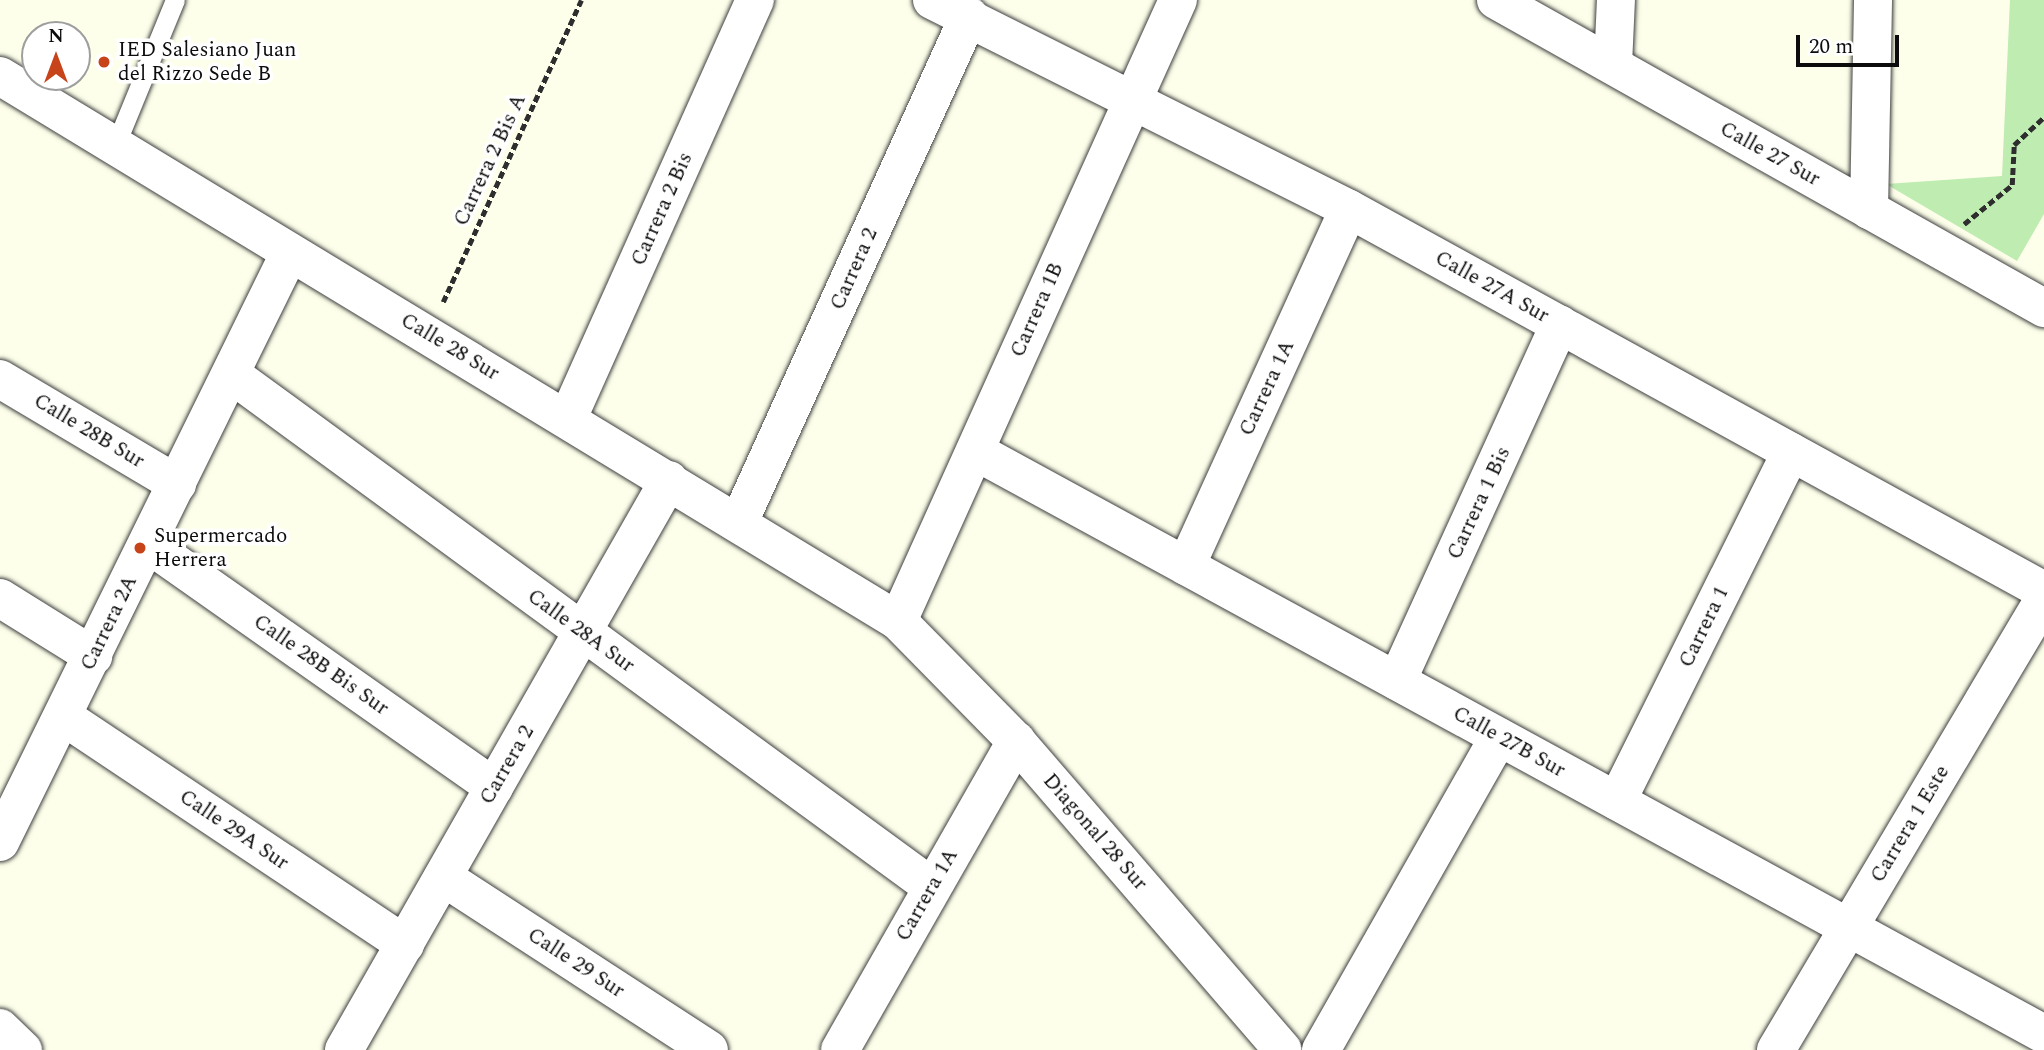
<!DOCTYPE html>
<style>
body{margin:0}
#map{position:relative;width:2044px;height:1050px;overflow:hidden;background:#fdffea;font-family:Spectral,serif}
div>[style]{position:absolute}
.green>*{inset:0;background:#beecb1}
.path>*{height:4.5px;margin-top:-2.25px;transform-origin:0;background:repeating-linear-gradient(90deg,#2e2e2e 0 7px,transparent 0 10.5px)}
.roads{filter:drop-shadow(0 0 2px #3f3f3f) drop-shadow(0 0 2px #3f3f3f)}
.service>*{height:19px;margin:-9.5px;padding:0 9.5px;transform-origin:9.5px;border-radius:9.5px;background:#fff}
.minor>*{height:38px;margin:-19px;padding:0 19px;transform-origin:19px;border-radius:19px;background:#fff}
.tertiary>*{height:38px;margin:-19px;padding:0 19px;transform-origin:19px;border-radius:19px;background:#fff}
.dots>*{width:19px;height:19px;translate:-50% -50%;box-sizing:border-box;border:4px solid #fff;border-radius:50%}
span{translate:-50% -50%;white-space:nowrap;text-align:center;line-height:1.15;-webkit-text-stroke:7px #fff;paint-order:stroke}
.poi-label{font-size:21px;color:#0c0c0c}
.left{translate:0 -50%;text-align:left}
.street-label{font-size:21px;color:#0c0c0c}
.north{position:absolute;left:21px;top:21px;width:70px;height:70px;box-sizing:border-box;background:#fff;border:2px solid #9e9e9e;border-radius:50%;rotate:0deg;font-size:19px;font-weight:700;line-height:28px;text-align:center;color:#0c0c0c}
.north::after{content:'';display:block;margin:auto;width:24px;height:32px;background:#c74319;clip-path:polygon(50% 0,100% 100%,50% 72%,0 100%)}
.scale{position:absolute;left:1796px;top:35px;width:103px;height:32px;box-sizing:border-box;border:4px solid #0c0c0c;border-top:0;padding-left:9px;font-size:21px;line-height:24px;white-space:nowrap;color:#0c0c0c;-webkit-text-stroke:5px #fff;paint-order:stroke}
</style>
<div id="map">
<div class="green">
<i style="clip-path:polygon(2010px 0,2044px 0,2044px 214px,2017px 261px,1886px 184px,2002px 176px)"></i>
</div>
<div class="path">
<i style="left:1964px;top:224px;width:62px;rotate:-39.1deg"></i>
<i style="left:2012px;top:185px;width:40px;rotate:-87.1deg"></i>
<i style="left:2014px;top:145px;width:41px;rotate:-43deg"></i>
<i style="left:443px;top:302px;width:332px;rotate:-65.4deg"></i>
</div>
<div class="roads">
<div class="service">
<i style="left:115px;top:146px;width:158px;rotate:-67.7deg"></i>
</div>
<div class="minor">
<i style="left:1496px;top:0;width:629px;rotate:29.34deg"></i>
<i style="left:1613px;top:65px;width:65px;rotate:-87.4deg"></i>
<i style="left:0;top:76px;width:1050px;rotate:31.25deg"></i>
<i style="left:898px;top:621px;width:168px;rotate:45.5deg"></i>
<i style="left:1016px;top:741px;width:408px;rotate:49.2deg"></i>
<i style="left:1869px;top:210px;width:210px;rotate:-88.9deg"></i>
<i style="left:231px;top:374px;width:869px;rotate:36.2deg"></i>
<i style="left:0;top:379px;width:206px;rotate:30.7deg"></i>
<i style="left:568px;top:418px;width:458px;rotate:-65.9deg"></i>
<i style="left:975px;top:451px;width:1218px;rotate:28.61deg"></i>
<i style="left:739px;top:522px;width:556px;rotate:-65.56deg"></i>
<i style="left:148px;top:544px;width:423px;rotate:35.1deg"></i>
<i style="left:1186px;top:566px;width:392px;rotate:-65.5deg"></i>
<i style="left:0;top:598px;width:110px;rotate:31.9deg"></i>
<i style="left:898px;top:621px;width:681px;rotate:-65.73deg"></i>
<i style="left:1397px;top:681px;width:392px;rotate:-65.5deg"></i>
<i style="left:64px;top:717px;width:410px;rotate:33.7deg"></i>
<i style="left:1617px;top:801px;width:390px;rotate:-63.5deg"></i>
<i style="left:0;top:842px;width:657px;rotate:-63.82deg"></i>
<i style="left:443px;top:877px;width:317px;rotate:33deg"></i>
<i style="left:0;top:1028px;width:32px;rotate:44deg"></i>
<i style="left:344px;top:1050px;width:656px;rotate:-60.31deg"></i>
<i style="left:840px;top:1050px;width:356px;rotate:-60.3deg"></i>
<i style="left:1321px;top:1050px;width:360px;rotate:-60.4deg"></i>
<i style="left:1776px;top:1050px;width:525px;rotate:-59.28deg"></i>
</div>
<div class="tertiary">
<i style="left:932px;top:0;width:466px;rotate:26.6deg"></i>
<i style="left:1349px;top:209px;width:793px;rotate:28.79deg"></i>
</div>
</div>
<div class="dots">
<i style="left:104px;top:62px;background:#c74319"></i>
<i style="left:140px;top:548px;background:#c74319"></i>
</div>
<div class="poi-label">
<span class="left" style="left:118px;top:62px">IED Salesiano Juan<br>del Rizzo Sede B</span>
<span class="left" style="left:154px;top:548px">Supermercado<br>Herrera</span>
</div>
<div class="street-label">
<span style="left:1770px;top:154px;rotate:29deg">Calle 27 Sur</span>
<span style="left:490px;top:160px;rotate:-65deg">Carrera 2 Bis A</span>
<span style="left:662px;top:209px;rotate:-66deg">Carrera 2 Bis</span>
<span style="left:854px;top:269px;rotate:-66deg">Carrera 2</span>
<span style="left:1492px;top:287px;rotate:29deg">Calle 27A Sur</span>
<span style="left:1037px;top:310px;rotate:-66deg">Carrera 1B</span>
<span style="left:450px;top:347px;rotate:31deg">Calle 28 Sur</span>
<span style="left:1267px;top:388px;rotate:-65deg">Carrera 1A</span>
<span style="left:89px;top:431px;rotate:31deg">Calle 28B Sur</span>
<span style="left:1479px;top:503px;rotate:-65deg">Carrera 1 Bis</span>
<span style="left:109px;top:623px;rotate:-64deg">Carrera 2A</span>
<span style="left:1704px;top:627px;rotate:-64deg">Carrera 1</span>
<span style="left:581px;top:631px;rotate:36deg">Calle 28A Sur</span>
<span style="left:321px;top:665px;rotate:35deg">Calle 28B Bis Sur</span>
<span style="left:1509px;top:742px;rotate:29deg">Calle 27B Sur</span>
<span style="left:507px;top:765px;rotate:-60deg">Carrera 2</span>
<span style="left:1910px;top:824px;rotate:-59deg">Carrera 1 Este</span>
<span style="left:234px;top:830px;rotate:34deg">Calle 29A Sur</span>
<span style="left:1095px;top:832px;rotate:49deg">Diagonal 28 Sur</span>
<span style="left:927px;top:895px;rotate:-60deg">Carrera 1A</span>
<span style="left:576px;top:963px;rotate:33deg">Calle 29 Sur</span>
</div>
<div class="north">N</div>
<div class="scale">20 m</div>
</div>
